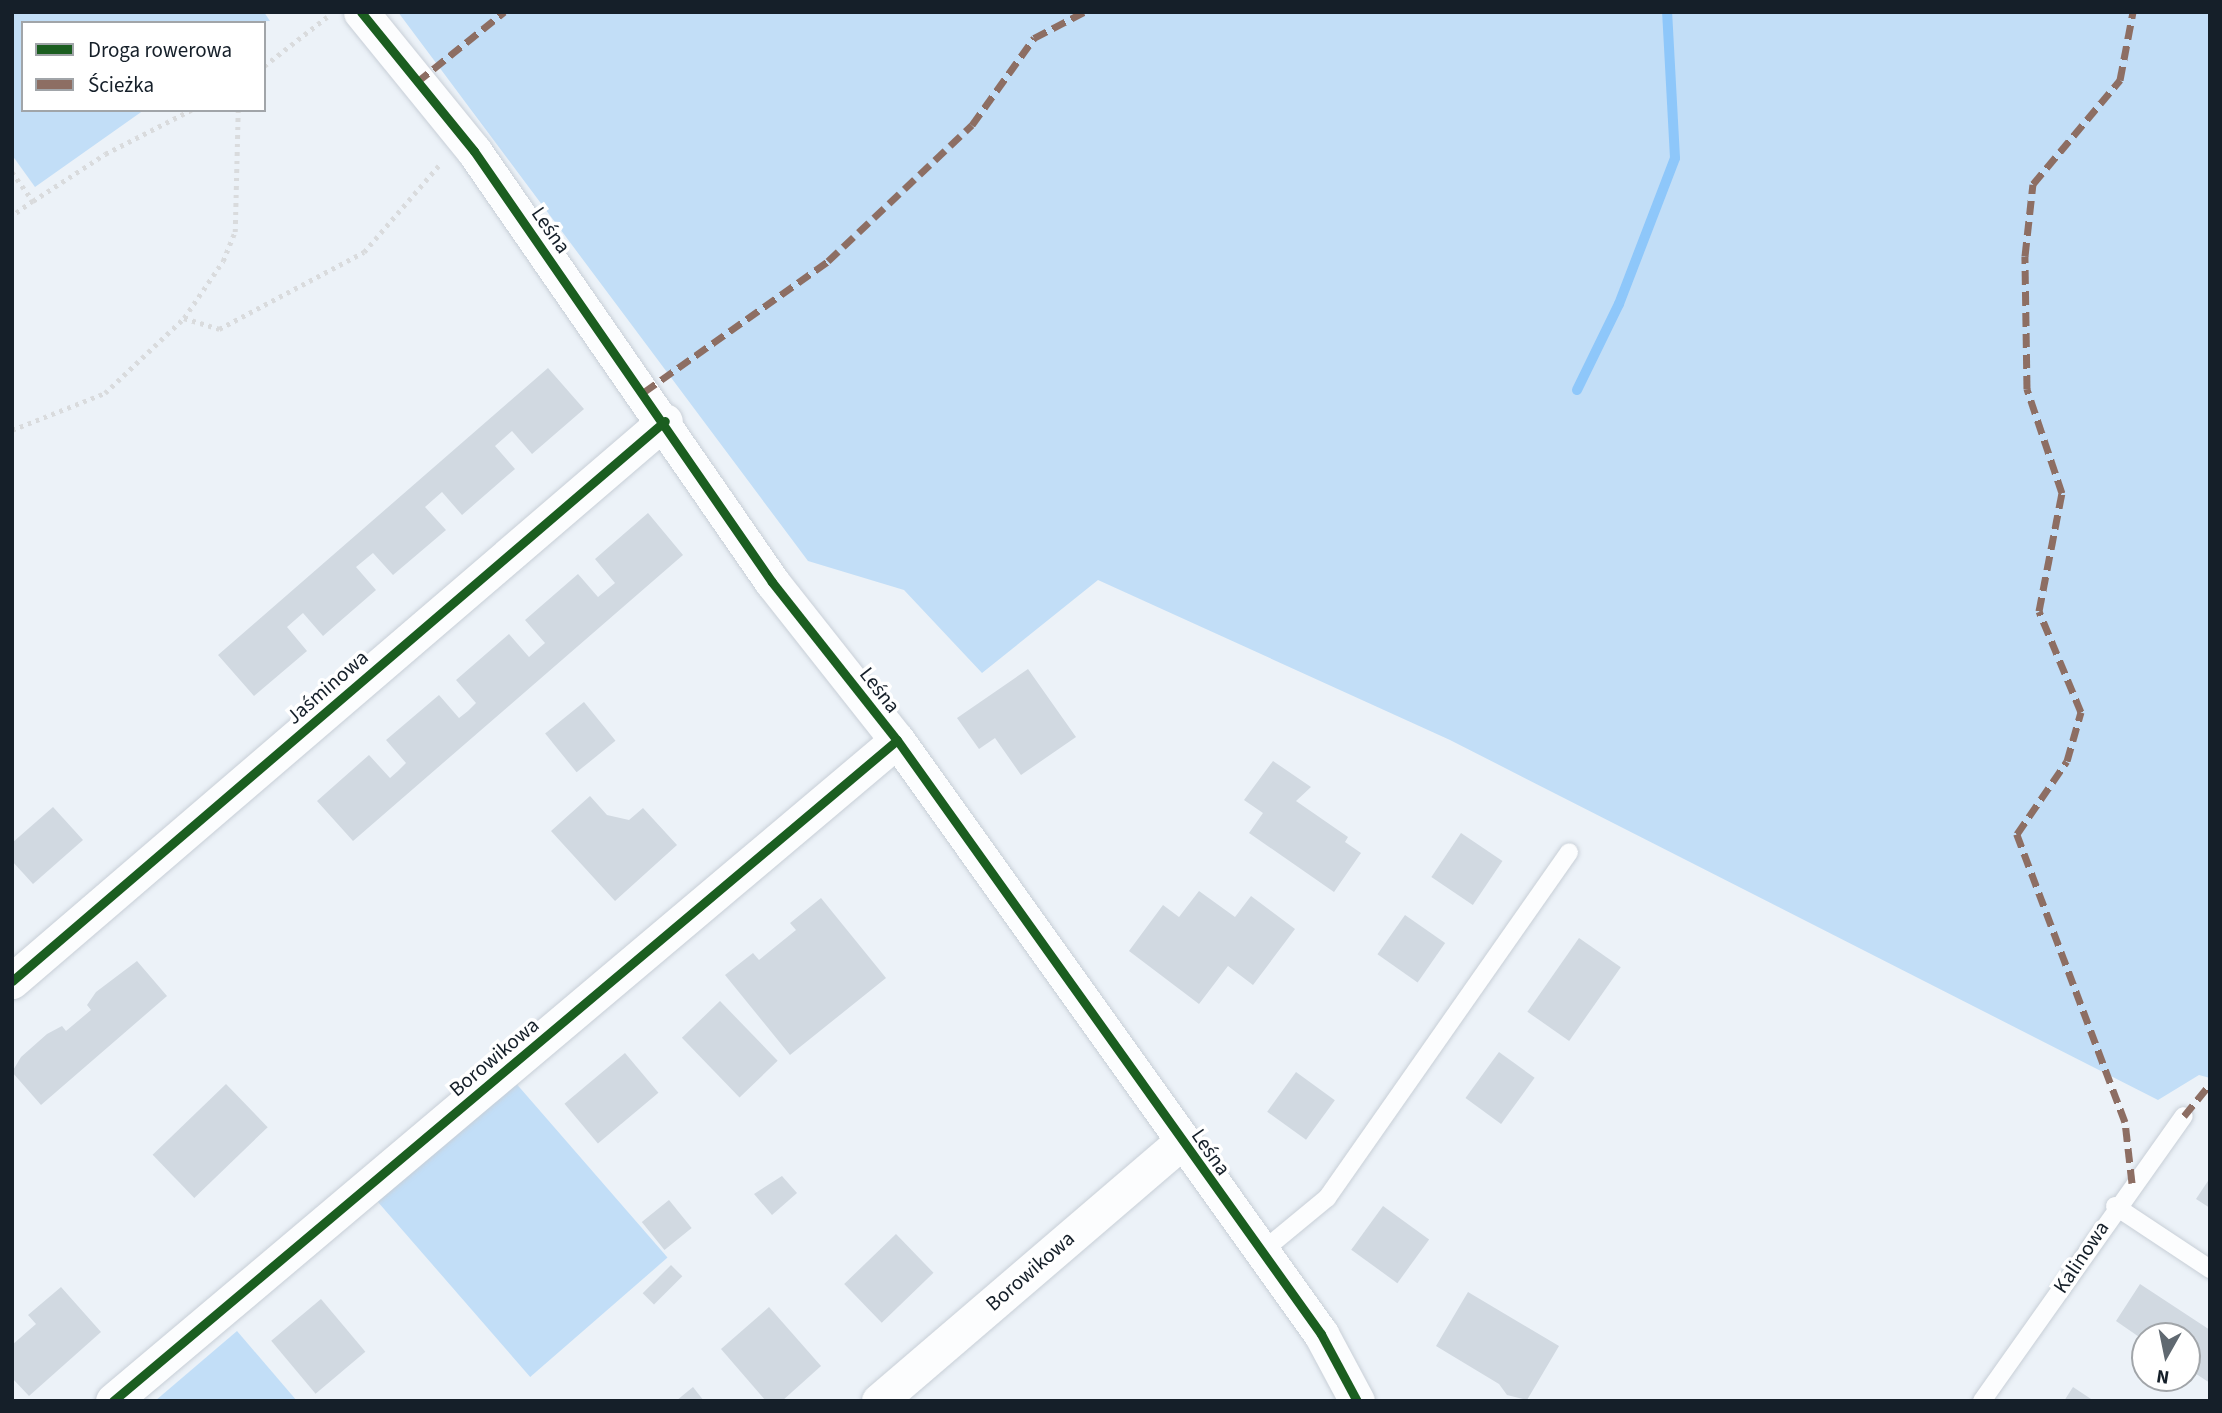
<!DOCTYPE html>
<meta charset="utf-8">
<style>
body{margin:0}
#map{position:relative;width:2222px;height:1413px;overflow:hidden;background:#ecf2f8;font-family:"Source Sans 3",sans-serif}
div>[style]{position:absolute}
.green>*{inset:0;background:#c2def7;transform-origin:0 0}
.stream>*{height:10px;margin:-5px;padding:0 5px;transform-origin:5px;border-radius:5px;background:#8ec7fa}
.building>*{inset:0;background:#d1d9e1;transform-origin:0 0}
.path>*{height:4.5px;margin-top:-2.25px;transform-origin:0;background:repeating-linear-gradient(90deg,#d9dbdd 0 3.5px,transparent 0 8.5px)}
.roads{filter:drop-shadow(0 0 2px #c8cfd7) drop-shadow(0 0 2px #c8cfd7)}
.service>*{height:18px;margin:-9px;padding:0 9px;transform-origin:9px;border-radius:9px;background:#fcfdfe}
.minor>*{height:35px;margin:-17.5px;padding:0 17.5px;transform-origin:17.5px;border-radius:17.5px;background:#fcfdfe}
.quiet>*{height:7px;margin-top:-3.5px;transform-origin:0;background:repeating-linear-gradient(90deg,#8d6e63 0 14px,transparent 0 21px)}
.cycleway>*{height:9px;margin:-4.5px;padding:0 4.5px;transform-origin:4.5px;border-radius:4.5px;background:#1b5e20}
span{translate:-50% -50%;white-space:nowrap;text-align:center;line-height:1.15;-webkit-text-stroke:7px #fff;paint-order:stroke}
.street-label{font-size:21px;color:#151f29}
.frame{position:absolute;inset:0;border:14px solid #151f29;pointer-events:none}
.legend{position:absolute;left:21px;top:21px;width:245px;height:91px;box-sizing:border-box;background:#fff;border:2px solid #a1a5a9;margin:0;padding:9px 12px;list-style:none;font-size:21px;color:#151f29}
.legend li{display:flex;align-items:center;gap:14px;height:35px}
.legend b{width:35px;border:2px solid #a1a5a9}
.north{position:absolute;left:2131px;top:1322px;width:70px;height:70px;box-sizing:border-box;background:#fff;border:2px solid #a1a5a9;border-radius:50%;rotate:189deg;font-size:19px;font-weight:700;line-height:28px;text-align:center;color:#151f29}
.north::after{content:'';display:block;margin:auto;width:24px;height:32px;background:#606971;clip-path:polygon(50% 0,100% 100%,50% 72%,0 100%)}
</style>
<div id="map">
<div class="green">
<i style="clip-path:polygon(12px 12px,264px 12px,270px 21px,23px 23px,23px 110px,144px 110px,35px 187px,12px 155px)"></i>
<i style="clip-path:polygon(398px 12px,2210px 12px,2210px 1078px,2199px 1075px,2158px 1100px,1450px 740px,1098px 580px,982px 673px,904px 590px,808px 561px)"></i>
<i style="left:514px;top:1081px;width:234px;height:182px;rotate:49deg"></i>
<i style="clip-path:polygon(237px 1331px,297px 1401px,155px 1401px)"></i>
</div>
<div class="stream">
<i style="left:1577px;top:390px;width:96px;rotate:-64deg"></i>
<i style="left:1619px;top:304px;width:156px;rotate:-69deg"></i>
<i style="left:1675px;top:158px;width:146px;rotate:-93.1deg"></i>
</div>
<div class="building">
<i style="clip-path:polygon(548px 368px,584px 409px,532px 454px,512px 431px,495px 446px,515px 469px,462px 515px,442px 492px,425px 507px,446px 530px,393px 575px,373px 553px,356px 567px,376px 590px,323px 636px,303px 613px,287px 627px,307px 651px,254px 696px,218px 655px)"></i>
<i style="clip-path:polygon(648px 513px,683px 555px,353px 841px,317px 801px,369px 755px,390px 778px,398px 771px,406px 763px,386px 740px,439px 695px,459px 718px,468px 711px,476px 703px,456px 680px,509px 634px,529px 657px,545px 643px,525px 620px,578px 574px,598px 597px,615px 583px,595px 559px)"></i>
<i style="clip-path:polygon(1028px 669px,1076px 737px,1021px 775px,995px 738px,979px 749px,957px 718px)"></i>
<i style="left:584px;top:702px;width:50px;height:50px;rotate:51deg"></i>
<i style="clip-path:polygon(1273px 761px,1311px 787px,1296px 801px,1348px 837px,1345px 842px,1361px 853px,1334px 892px,1249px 833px,1263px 813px,1244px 800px)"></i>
<i style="clip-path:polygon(590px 796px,607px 815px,629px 820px,643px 808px,677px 845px,615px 901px,551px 831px)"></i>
<i style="clip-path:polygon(53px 807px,83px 840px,33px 884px,12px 861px,12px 843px)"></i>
<i style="left:1461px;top:833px;width:50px;height:53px;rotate:34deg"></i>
<i style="clip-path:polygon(1199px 891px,1235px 917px,1251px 896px,1295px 929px,1253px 985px,1228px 966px,1199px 1004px,1129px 951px,1163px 905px,1179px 917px)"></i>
<i style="clip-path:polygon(821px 898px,886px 978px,790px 1055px,725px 975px,753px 953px,759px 960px,796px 930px,790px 923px)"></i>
<i style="left:1405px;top:915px;width:49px;height:48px;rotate:35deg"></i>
<i style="left:1579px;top:938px;width:51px;height:90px;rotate:35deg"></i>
<i style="clip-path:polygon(137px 961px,167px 996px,41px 1105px,12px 1072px,21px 1057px,47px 1034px,62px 1026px,66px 1031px,91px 1010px,87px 1005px,96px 992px)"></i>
<i style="left:720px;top:1001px;width:83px;height:53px;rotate:46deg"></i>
<i style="left:1499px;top:1052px;width:44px;height:57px;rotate:36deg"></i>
<i style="left:625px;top:1053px;width:52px;height:79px;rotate:50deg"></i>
<i style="left:1296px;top:1072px;width:48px;height:49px;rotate:36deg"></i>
<i style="left:226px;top:1084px;width:60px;height:102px;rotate:46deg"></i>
<i style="clip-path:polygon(782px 1176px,797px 1193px,772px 1215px,754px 1194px)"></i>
<i style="clip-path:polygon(2210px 1178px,2210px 1208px,2196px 1199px)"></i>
<i style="left:669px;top:1200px;width:36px;height:35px;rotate:51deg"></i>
<i style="left:1383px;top:1206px;width:57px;height:54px;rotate:36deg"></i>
<i style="left:896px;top:1234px;width:54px;height:72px;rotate:46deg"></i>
<i style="left:671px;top:1265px;width:16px;height:40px;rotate:45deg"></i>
<i style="clip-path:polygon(2140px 1284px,2210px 1330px,2210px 1383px,2187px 1368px,2187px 1336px,2145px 1341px,2116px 1321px)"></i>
<i style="clip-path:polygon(61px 1287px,101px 1332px,29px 1396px,12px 1378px,12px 1345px,36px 1324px,28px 1315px)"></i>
<i style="clip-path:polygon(1468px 1292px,1559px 1346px,1527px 1400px,1507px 1395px,1499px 1384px,1436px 1346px)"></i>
<i style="left:321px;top:1299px;width:69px;height:65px;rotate:50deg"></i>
<i style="clip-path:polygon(769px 1307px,821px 1366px,782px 1401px,766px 1401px,721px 1349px)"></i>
<i style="clip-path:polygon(693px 1387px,704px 1401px,676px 1401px)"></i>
<i style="clip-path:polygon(2073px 1387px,2094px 1401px,2064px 1401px)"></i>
</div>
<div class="path">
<i style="left:264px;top:66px;width:80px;rotate:-37.9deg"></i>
<i style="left:12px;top:172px;width:36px;rotate:54deg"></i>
<i style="left:33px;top:201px;width:26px;rotate:144deg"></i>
<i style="left:33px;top:201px;width:86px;rotate:-33.1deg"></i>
<i style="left:105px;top:154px;width:97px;rotate:-27.1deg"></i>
<i style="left:184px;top:318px;width:37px;rotate:17deg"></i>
<i style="left:219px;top:329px;width:164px;rotate:-28deg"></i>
<i style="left:364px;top:252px;width:116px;rotate:-49.2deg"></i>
<i style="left:12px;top:430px;width:100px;rotate:-21.7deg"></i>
<i style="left:105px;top:393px;width:109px;rotate:-43.5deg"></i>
<i style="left:184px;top:318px;width:69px;rotate:-55.6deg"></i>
<i style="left:223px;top:261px;width:31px;rotate:-68deg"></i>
<i style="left:235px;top:232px;width:122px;rotate:-88.6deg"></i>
</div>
<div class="roads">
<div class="service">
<i style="left:2115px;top:1206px;width:114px;rotate:33.6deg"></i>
<i style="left:1259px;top:1254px;width:88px;rotate:-39.5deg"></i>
<i style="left:1327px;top:1198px;width:422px;rotate:-55deg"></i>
<i style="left:1982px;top:1401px;width:349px;rotate:-54.7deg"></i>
</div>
<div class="minor">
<i style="left:361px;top:12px;width:179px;rotate:50.9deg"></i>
<i style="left:474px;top:151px;width:524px;rotate:55.34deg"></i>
<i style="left:772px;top:582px;width:201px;rotate:51.7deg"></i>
<i style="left:897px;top:740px;width:730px;rotate:54.48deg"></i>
<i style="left:1321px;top:1334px;width:76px;rotate:61.8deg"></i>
<i style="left:12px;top:981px;width:860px;rotate:-40.62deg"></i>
<i style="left:113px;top:1401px;width:1025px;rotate:-40.13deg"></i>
<i style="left:879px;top:1401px;width:399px;rotate:-40.6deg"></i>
</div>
</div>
<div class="quiet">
<i style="left:417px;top:82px;width:112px;rotate:-38.8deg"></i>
<i style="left:644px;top:392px;width:226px;rotate:-35.4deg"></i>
<i style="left:828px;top:261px;width:198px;rotate:-43.4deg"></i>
<i style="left:972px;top:125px;width:107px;rotate:-54.5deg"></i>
<i style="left:1034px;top:38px;width:56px;rotate:-27.5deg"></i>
<i style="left:2184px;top:1116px;width:41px;rotate:-50.9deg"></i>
<i style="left:2132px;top:1183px;width:61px;rotate:-96.5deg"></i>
<i style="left:2125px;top:1122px;width:308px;rotate:-110.6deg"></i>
<i style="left:2017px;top:834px;width:88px;rotate:-55.6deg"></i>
<i style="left:2067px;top:761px;width:51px;rotate:-74.1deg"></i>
<i style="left:2081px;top:712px;width:109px;rotate:-112.6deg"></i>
<i style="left:2039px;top:611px;width:120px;rotate:-79deg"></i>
<i style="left:2062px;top:493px;width:110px;rotate:-108.6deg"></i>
<i style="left:2027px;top:389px;width:133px;rotate:-90.9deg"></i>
<i style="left:2025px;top:256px;width:72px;rotate:-83.7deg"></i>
<i style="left:2033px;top:184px;width:136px;rotate:-50.1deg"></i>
<i style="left:2120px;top:80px;width:69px;rotate:-79.2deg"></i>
</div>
<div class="cycleway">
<i style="left:361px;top:12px;width:179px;rotate:50.9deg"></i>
<i style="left:474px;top:151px;width:524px;rotate:55.34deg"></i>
<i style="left:772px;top:582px;width:201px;rotate:51.7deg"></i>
<i style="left:897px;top:740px;width:730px;rotate:54.48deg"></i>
<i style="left:1321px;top:1334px;width:76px;rotate:61.8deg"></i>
<i style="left:12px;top:981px;width:860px;rotate:-40.62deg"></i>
<i style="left:113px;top:1401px;width:1025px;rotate:-40.13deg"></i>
</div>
<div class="street-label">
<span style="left:551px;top:230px;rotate:55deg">Leśna</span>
<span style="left:327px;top:687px;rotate:-41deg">Jaśminowa</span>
<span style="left:880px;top:690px;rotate:52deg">Leśna</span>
<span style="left:494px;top:1057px;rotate:-40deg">Borowikowa</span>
<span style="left:1211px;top:1152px;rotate:55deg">Leśna</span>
<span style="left:2081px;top:1257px;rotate:-56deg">Kalinowa</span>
<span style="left:1030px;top:1271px;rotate:-41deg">Borowikowa</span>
</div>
<div class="frame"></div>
<ul class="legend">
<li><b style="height:9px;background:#1b5e20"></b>Droga rowerowa</li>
<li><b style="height:9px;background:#8d6e63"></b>Ścieżka</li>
</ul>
<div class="north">N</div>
</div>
